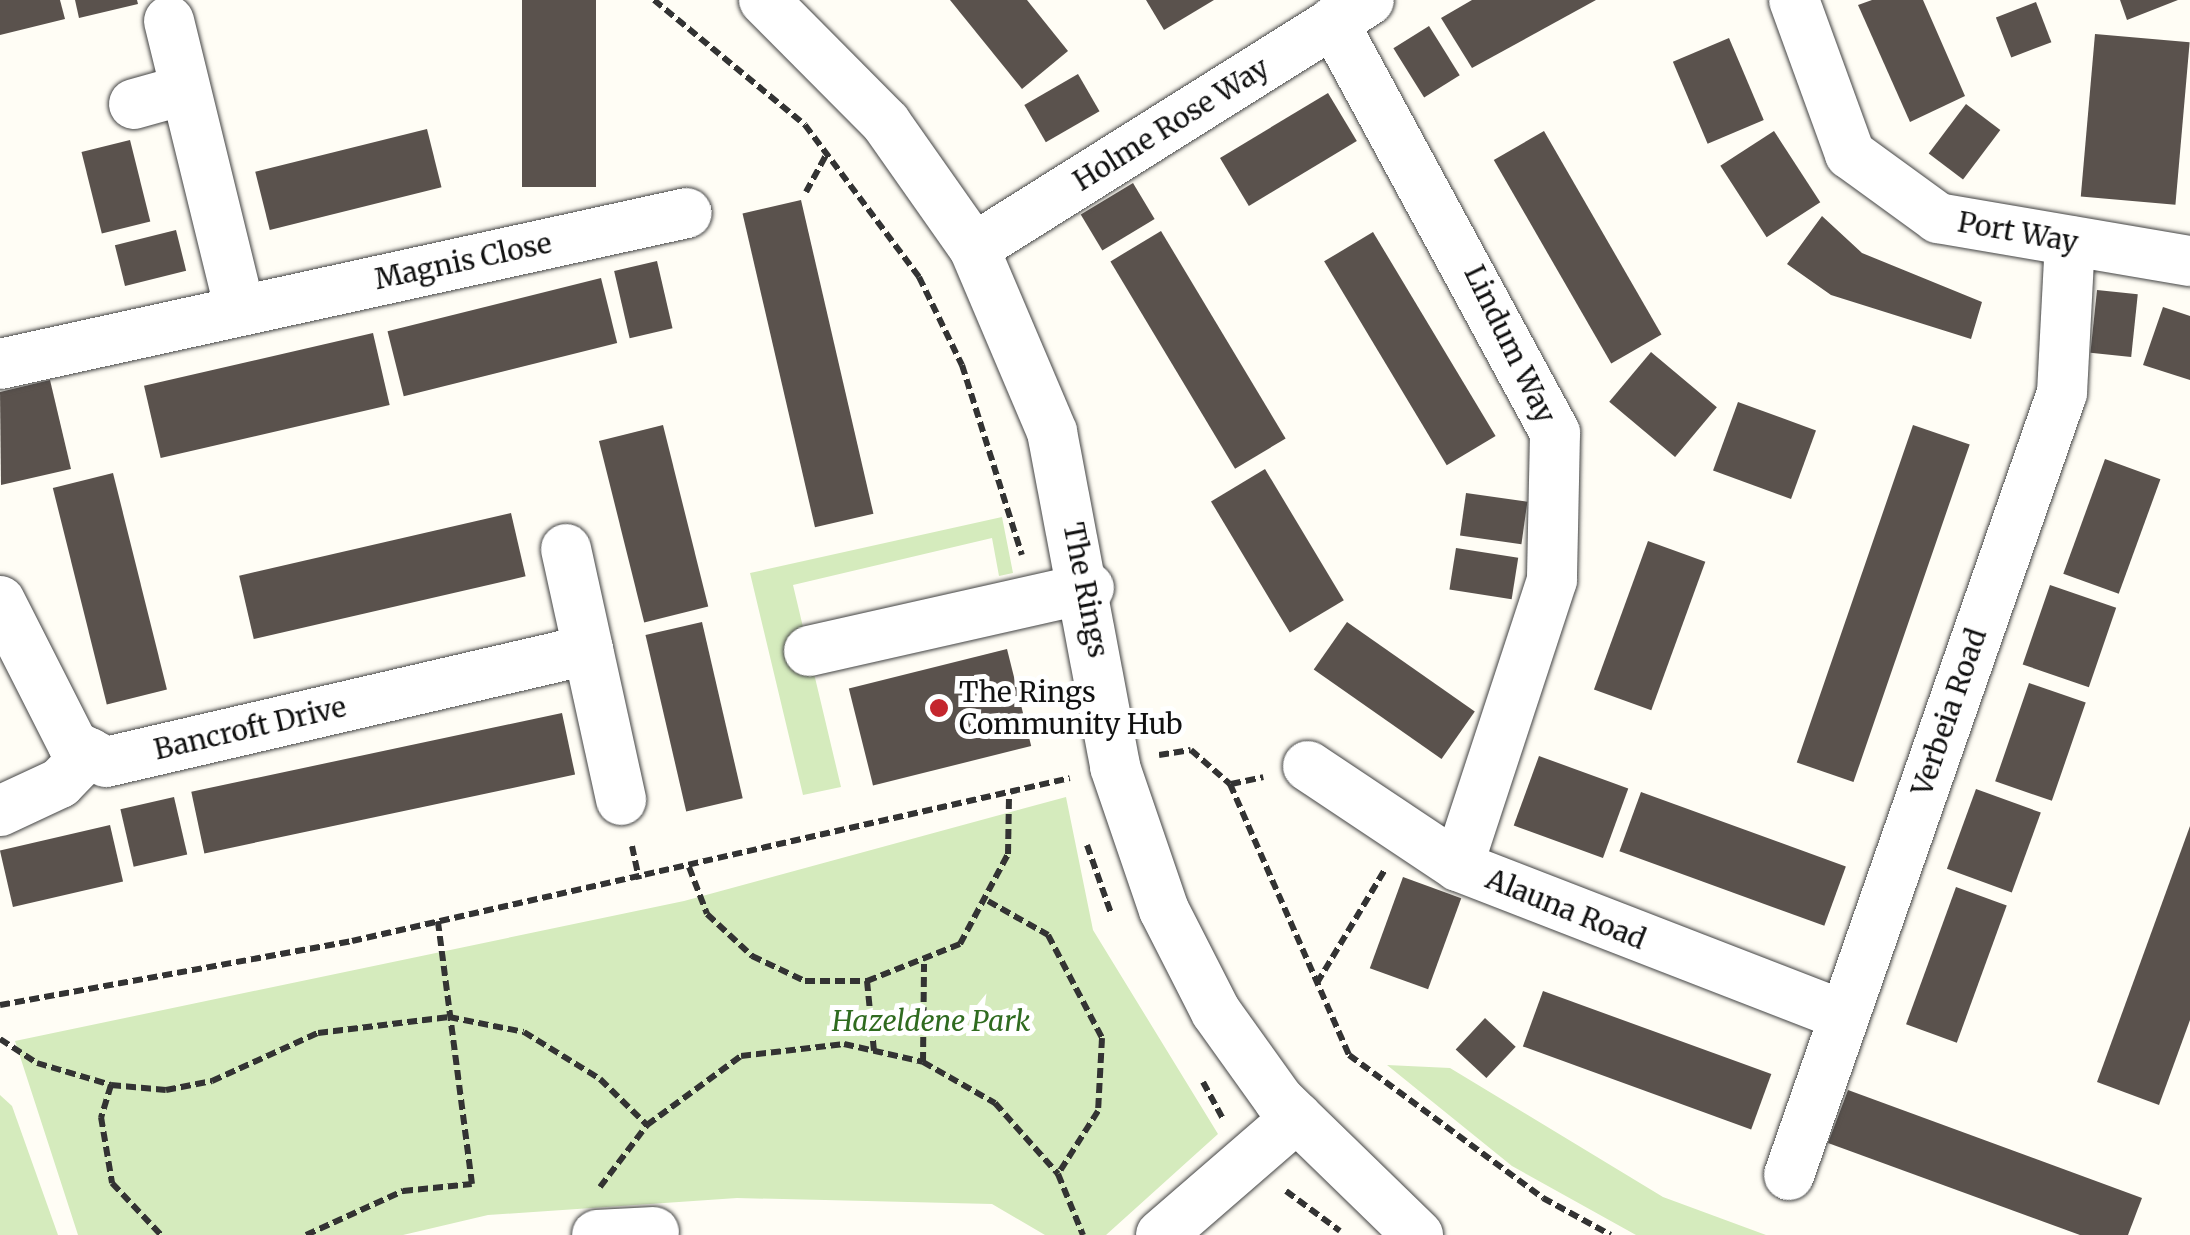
<!DOCTYPE html>
<style>
body{margin:0}
#map{position:relative;width:2190px;height:1235px;overflow:hidden;background:#fffdf5;font-family:Merriweather,serif}
div>[style]{position:absolute}
.green>*{inset:0;background:#d5ebbd}
.building>*{inset:0;background:#5a524d;transform-origin:0 0}
.path>*{height:6px;margin-top:-3px;transform-origin:0;background:repeating-linear-gradient(90deg,#333 0 10px,transparent 0 15px)}
.roads{filter:drop-shadow(0 0 2px #444) drop-shadow(0 0 2px #444)}
.minor>*{height:50px;margin:-25px;padding:0 25px;transform-origin:25px;border-radius:25px;background:#fff}
.dots>*{width:28px;height:28px;translate:-50% -50%;box-sizing:border-box;border:5px solid #fff;border-radius:50%}
span{translate:-50% -50%;white-space:nowrap;text-align:center;line-height:1.15;-webkit-text-stroke:10px #fff;paint-order:stroke}
.street-label{font-size:28px;color:#111}
.poi-label{font-size:28px;color:#111}
.left{translate:0 -50%;text-align:left}
.park-label{font-size:28px;color:#2f6b1f;font-style:italic}
</style>
<div id="map">
<div class="green">
<i style="clip-path:polygon(1002px 517px,1013px 573px,999px 576px,992px 538px,793px 585px,841px 787px,803px 795px,750px 573px)"></i>
<i style="clip-path:polygon(1066px 797px,1093px 930px,1218px 1134px,1106px 1235px,1045px 1235px,992px 1204px,737px 1198px,488px 1215px,403px 1235px,78px 1235px,15px 1041px,684px 901px)"></i>
<i style="clip-path:polygon(1387px 1065px,1450px 1068px,1663px 1197px,1766px 1235px,1636px 1235px,1512px 1166px)"></i>
<i style="clip-path:polygon(0 1095px,12px 1106px,58px 1235px,0 1235px)"></i>
</div>
<div class="building">
<i style="clip-path:polygon(0 0,60px 0,65px 19px,0 35px)"></i>
<i style="clip-path:polygon(75px 0,137px 0,138px 4px,79px 18px)"></i>
<i style="left:522px;top:0;width:74px;height:187px"></i>
<i style="clip-path:polygon(950px 0,1027px 0,1068px 51px,1022px 89px)"></i>
<i style="clip-path:polygon(1146px 0,1214px 0,1164px 30px)"></i>
<i style="clip-path:polygon(1472px 0,1596px 0,1472px 68px,1441px 18px)"></i>
<i style="clip-path:polygon(1872px 0,1923px 0,1965px 96px,1910px 122px,1858px 5px)"></i>
<i style="clip-path:polygon(2120px 0,2178px 0,2127px 20px)"></i>
<i style="left:2036px;top:2px;width:43px;height:43px;rotate:69deg"></i>
<i style="left:1429px;top:26px;width:58px;height:42px;rotate:58deg"></i>
<i style="left:2095px;top:34px;width:95px;height:163px;rotate:5deg"></i>
<i style="left:1729px;top:38px;width:89px;height:61px;rotate:67deg"></i>
<i style="left:1078px;top:74px;width:43px;height:62px;rotate:60deg"></i>
<i style="left:1328px;top:93px;width:56px;height:126px;rotate:59deg"></i>
<i style="left:1966px;top:104px;width:43px;height:62px;rotate:37deg"></i>
<i style="left:427px;top:129px;width:60px;height:177px;rotate:76deg"></i>
<i style="left:1544px;top:131px;width:235px;height:58px;rotate:60deg"></i>
<i style="left:1774px;top:131px;width:85px;height:64px;rotate:57deg"></i>
<i style="left:130px;top:140px;width:84px;height:50px;rotate:76deg"></i>
<i style="left:1133px;top:183px;width:42px;height:61px;rotate:59deg"></i>
<i style="left:801px;top:200px;width:322px;height:60px;rotate:77deg"></i>
<i style="clip-path:polygon(1822px 216px,1862px 253px,1982px 302px,1971px 339px,1831px 295px,1787px 264px)"></i>
<i style="left:176px;top:230px;width:42px;height:63px;rotate:76deg"></i>
<i style="left:1161px;top:231px;width:242px;height:59px;rotate:59deg"></i>
<i style="left:1373px;top:232px;width:238px;height:57px;rotate:59deg"></i>
<i style="left:657px;top:261px;width:69px;height:44px;rotate:77deg"></i>
<i style="left:601px;top:278px;width:67px;height:220px;rotate:76deg"></i>
<i style="left:2097px;top:290px;width:41px;height:63px;rotate:6deg"></i>
<i style="clip-path:polygon(2163px 307px,2190px 316px,2190px 380px,2143px 365px)"></i>
<i style="left:373px;top:333px;width:74px;height:235px;rotate:77deg"></i>
<i style="left:1651px;top:352px;width:86px;height:65px;rotate:40deg"></i>
<i style="clip-path:polygon(50px 380px,71px 469px,1px 485px,0 392px)"></i>
<i style="left:1738px;top:402px;width:83px;height:73px;rotate:20deg"></i>
<i style="left:663px;top:425px;width:187px;height:66px;rotate:76deg"></i>
<i style="left:1913px;top:425px;width:60px;height:357px;rotate:19deg"></i>
<i style="left:2105px;top:459px;width:59px;height:122px;rotate:20deg"></i>
<i style="left:1265px;top:469px;width:153px;height:63px;rotate:59deg"></i>
<i style="left:113px;top:473px;width:223px;height:62px;rotate:76deg"></i>
<i style="left:1466px;top:493px;width:62px;height:43px;rotate:8deg"></i>
<i style="left:511px;top:513px;width:65px;height:279px;rotate:77deg"></i>
<i style="left:1648px;top:541px;width:61px;height:158px;rotate:20deg"></i>
<i style="left:1456px;top:548px;width:63px;height:42px;rotate:9deg"></i>
<i style="left:2050px;top:585px;width:70px;height:84px;rotate:19deg"></i>
<i style="left:702px;top:622px;width:181px;height:58px;rotate:77deg"></i>
<i style="left:1347px;top:622px;width:156px;height:58px;rotate:35deg"></i>
<i style="left:1007px;top:649px;width:100px;height:163px;rotate:76deg"></i>
<i style="left:2029px;top:683px;width:60px;height:104px;rotate:19deg"></i>
<i style="left:562px;top:713px;width:63px;height:379px;rotate:78deg"></i>
<i style="left:1539px;top:756px;width:95px;height:74px;rotate:20deg"></i>
<i style="left:1976px;top:789px;width:69px;height:85px;rotate:20deg"></i>
<i style="left:1641px;top:792px;width:218px;height:63px;rotate:20deg"></i>
<i style="left:174px;top:797px;width:59px;height:55px;rotate:77deg"></i>
<i style="left:110px;top:825px;width:58px;height:113px;rotate:77deg"></i>
<i style="clip-path:polygon(2190px 826px,2190px 1020px,2159px 1105px,2097px 1082px)"></i>
<i style="left:1403px;top:877px;width:62px;height:97px;rotate:20deg"></i>
<i style="left:1956px;top:887px;width:54px;height:146px;rotate:20deg"></i>
<i style="left:1543px;top:991px;width:243px;height:59px;rotate:20deg"></i>
<i style="left:1485px;top:1018px;width:42px;height:43px;rotate:43deg"></i>
<i style="clip-path:polygon(1848px 1090px,2142px 1198px,2128px 1235px,2080px 1235px,1828px 1143px)"></i>
</div>
<div class="path">
<i style="left:654px;top:0;width:196px;rotate:39.6deg"></i>
<i style="left:805px;top:125px;width:190px;rotate:53.1deg"></i>
<i style="left:919px;top:277px;width:98px;rotate:64deg"></i>
<i style="left:962px;top:365px;width:199px;rotate:72.5deg"></i>
<i style="left:806px;top:192px;width:42px;rotate:-61.6deg"></i>
<i style="left:1159px;top:755px;width:32px;rotate:-9deg"></i>
<i style="left:1191px;top:750px;width:52px;rotate:41.1deg"></i>
<i style="left:1230px;top:784px;width:296px;rotate:66.3deg"></i>
<i style="left:1349px;top:1055px;width:241px;rotate:36.4deg"></i>
<i style="left:1543px;top:1198px;width:77px;rotate:28.6deg"></i>
<i style="left:1231px;top:784px;width:33px;rotate:-12deg"></i>
<i style="left:1087px;top:845px;width:72px;rotate:70.6deg"></i>
<i style="left:632px;top:846px;width:34px;rotate:78deg"></i>
<i style="left:689px;top:867px;width:50px;rotate:69deg"></i>
<i style="left:707px;top:914px;width:62px;rotate:43deg"></i>
<i style="left:752px;top:956px;width:59px;rotate:25.3deg"></i>
<i style="left:805px;top:981px;width:62px"></i>
<i style="left:867px;top:981px;width:100px;rotate:-21.7deg"></i>
<i style="left:960px;top:944px;width:102px;rotate:-61.9deg"></i>
<i style="left:1008px;top:854px;width:60px;rotate:-89deg"></i>
<i style="left:988px;top:901px;width:69px;rotate:29.5deg"></i>
<i style="left:1048px;top:935px;width:116px;rotate:62.3deg"></i>
<i style="left:1102px;top:1038px;width:73px;rotate:93.1deg"></i>
<i style="left:1098px;top:1111px;width:75px;rotate:122.4deg"></i>
<i style="left:867px;top:981px;width:70px;rotate:84.3deg"></i>
<i style="left:1317px;top:983px;width:131px;rotate:-59.1deg"></i>
<i style="left:0;top:1005px;width:358px;rotate:-10.3deg"></i>
<i style="left:352px;top:941px;width:736px;rotate:-12.79deg"></i>
<i style="left:0;top:1039px;width:44px;rotate:33deg"></i>
<i style="left:37px;top:1063px;width:77px;rotate:16.6deg"></i>
<i style="left:111px;top:1085px;width:34px;rotate:107deg"></i>
<i style="left:101px;top:1117px;width:67px;rotate:80.5deg"></i>
<i style="left:112px;top:1183px;width:71px;rotate:46.7deg"></i>
<i style="left:923px;top:1062px;width:98px;rotate:-89.4deg"></i>
<i style="left:1203px;top:1082px;width:42px;rotate:61.6deg"></i>
<i style="left:111px;top:1085px;width:55px;rotate:5.2deg"></i>
<i style="left:166px;top:1090px;width:47px;rotate:-11.1deg"></i>
<i style="left:212px;top:1081px;width:116px;rotate:-24.4deg"></i>
<i style="left:318px;top:1033px;width:132px;rotate:-7deg"></i>
<i style="left:449px;top:1017px;width:76px;rotate:11.3deg"></i>
<i style="left:524px;top:1032px;width:89px;rotate:31.7deg"></i>
<i style="left:600px;top:1079px;width:66px;rotate:44.4deg"></i>
<i style="left:600px;top:1187px;width:78px;rotate:-52.8deg"></i>
<i style="left:647px;top:1125px;width:117px;rotate:-36.3deg"></i>
<i style="left:741px;top:1056px;width:104px;rotate:-6.6deg"></i>
<i style="left:844px;top:1044px;width:81px;rotate:12.8deg"></i>
<i style="left:923px;top:1062px;width:83px;rotate:29.7deg"></i>
<i style="left:995px;top:1103px;width:95px;rotate:48.4deg"></i>
<i style="left:1058px;top:1174px;width:66px;rotate:67.7deg"></i>
<i style="left:1286px;top:1191px;width:67px;rotate:36.5deg"></i>
<i style="left:306px;top:1235px;width:107px;rotate:-24.4deg"></i>
<i style="left:403px;top:1191px;width:69px;rotate:-5.8deg"></i>
<i style="left:472px;top:1184px;width:265px;rotate:-97.4deg"></i>
</div>
<div class="roads">
<div class="minor">
<i style="left:764px;top:0;width:173px;rotate:45.2deg"></i>
<i style="left:886px;top:123px;width:153px;rotate:54.9deg"></i>
<i style="left:974px;top:248px;width:200px;rotate:67deg"></i>
<i style="left:1052px;top:432px;width:341px;rotate:79.3deg"></i>
<i style="left:1115px;top:767px;width:151px;rotate:71.1deg"></i>
<i style="left:1164px;top:910px;width:114px;rotate:63deg"></i>
<i style="left:1216px;top:1012px;width:108px;rotate:54.4deg"></i>
<i style="left:1279px;top:1100px;width:194px;rotate:44.2deg"></i>
<i style="left:1794px;top:0;width:164px;rotate:70deg"></i>
<i style="left:1850px;top:154px;width:109px;rotate:36deg"></i>
<i style="left:1938px;top:218px;width:256px;rotate:9.7deg"></i>
<i style="left:169px;top:21px;width:298px;rotate:76.2deg"></i>
<i style="left:1333px;top:22px;width:467px;rotate:61.6deg"></i>
<i style="left:1555px;top:433px;width:147px;rotate:91.2deg"></i>
<i style="left:1552px;top:580px;width:301px;rotate:108.2deg"></i>
<i style="left:134px;top:104px;width:52px;rotate:-15.6deg"></i>
<i style="left:974px;top:248px;width:466px;rotate:-32.1deg"></i>
<i style="left:0;top:364px;width:703px;rotate:-12.4deg"></i>
<i style="left:566px;top:549px;width:257px;rotate:77.6deg"></i>
<i style="left:0;top:601px;width:161px;rotate:63.1deg"></i>
<i style="left:73px;top:745px;width:37px;rotate:27deg"></i>
<i style="left:106px;top:762px;width:495px;rotate:-13.1deg"></i>
<i style="left:809px;top:651px;width:287px;rotate:-12.7deg"></i>
<i style="left:1308px;top:766px;width:180px;rotate:33.7deg"></i>
<i style="left:1458px;top:866px;width:413px;rotate:21.2deg"></i>
<i style="left:0;top:811px;width:66px;rotate:-25deg"></i>
<i style="left:60px;top:783px;width:42px;rotate:-46deg"></i>
<i style="left:1789px;top:1175px;width:828px;rotate:-70.76deg"></i>
<i style="left:2062px;top:393px;width:152px;rotate:-87deg"></i>
<i style="left:597px;top:1235px;width:57px;rotate:-3deg"></i>
<i style="left:1161px;top:1235px;width:180px;rotate:-40.9deg"></i>
</div>
</div>
<div class="dots">
<i style="left:939px;top:708px;background:#c4262e"></i>
</div>
<div class="street-label">
<span style="left:1171px;top:124px;rotate:-32deg">Holme Rose Way</span>
<span style="left:2018px;top:232px;rotate:10deg">Port Way</span>
<span style="left:463px;top:261px;rotate:-12deg">Magnis Close</span>
<span style="left:1510px;top:344px;rotate:64deg">Lindum Way</span>
<span style="left:1086px;top:590px;rotate:79deg">The Rings</span>
<span style="left:1949px;top:712px;rotate:-71deg">Verbeia Road</span>
<span style="left:250px;top:728px;rotate:-13deg">Bancroft Drive</span>
<span style="left:1566px;top:909px;rotate:22deg">Alauna Road</span>
</div>
<div class="poi-label">
<span class="left" style="left:959px;top:708px">The Rings<br>Community Hub</span>
</div>
<div class="park-label">
<span style="left:931px;top:1021px">Hazeldene Park</span>
</div>
</div>
